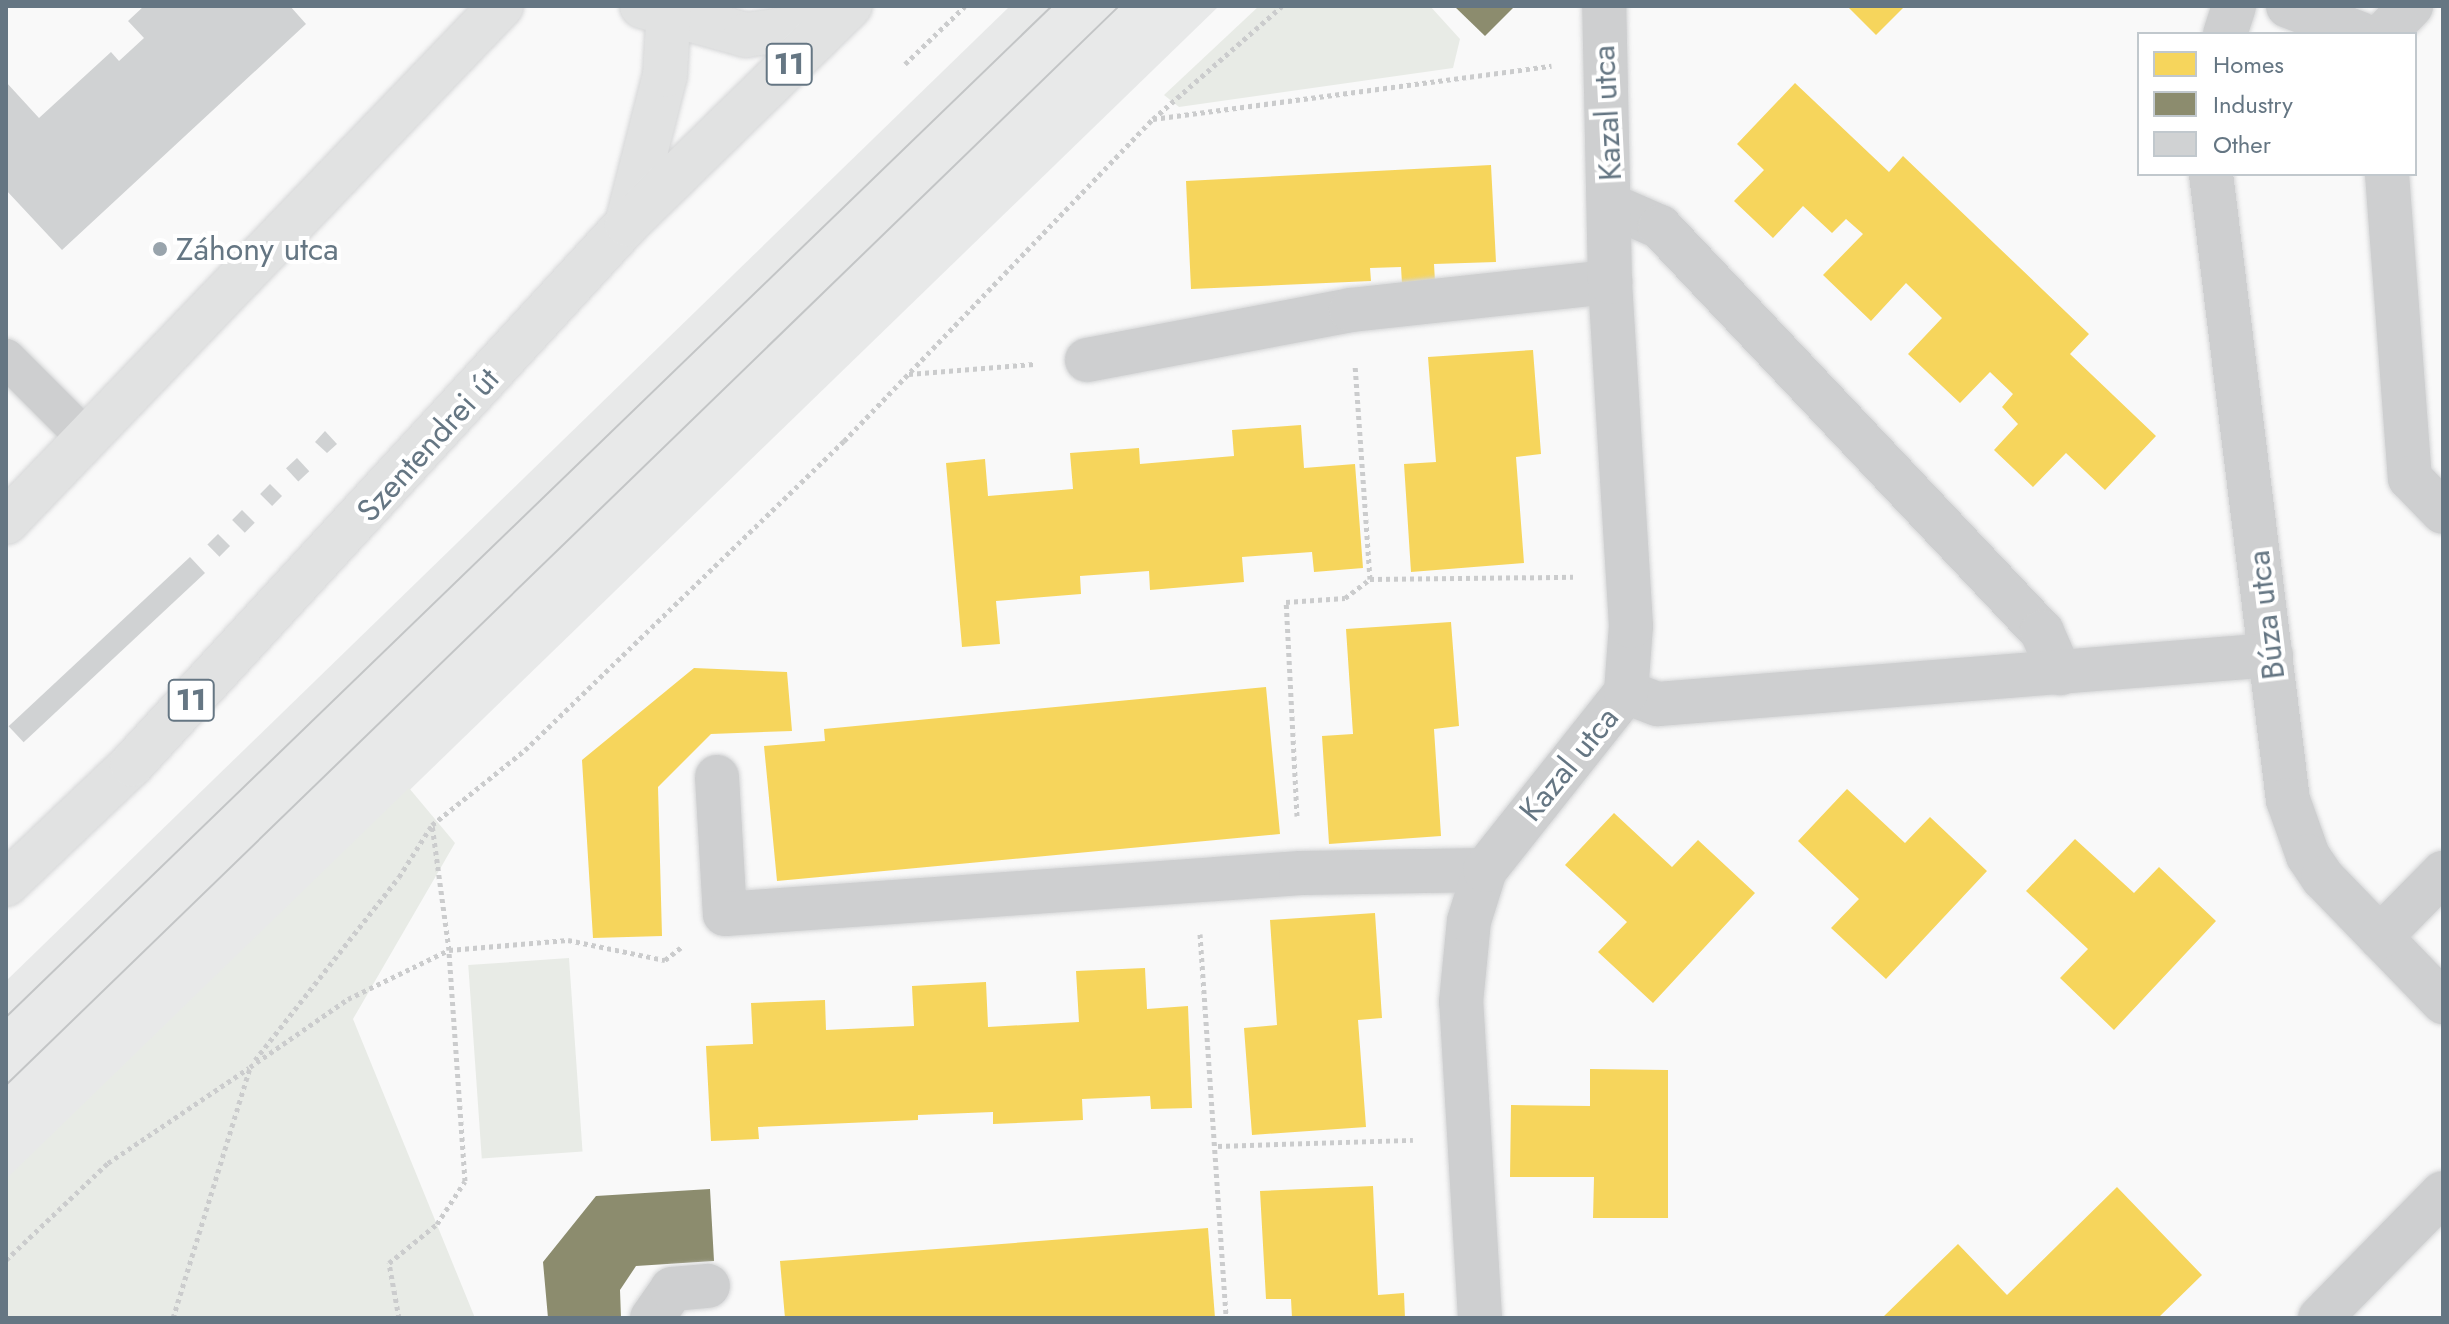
<!DOCTYPE html>
<meta charset="utf-8">
<style>
body{margin:0}
#map{position:relative;width:2449px;height:1324px;overflow:hidden;background:#f9f9f9;font-family:Jost,sans-serif}
div>[style]{position:absolute}
.built>*{inset:0;background:#e8e9e9}
.green>*{inset:0;background:#e8ebe6;transform-origin:0 0}
.homes>*{inset:0;background:#f6d55c}
.industry>*{inset:0;background:#8c8c6e}
.building>*{inset:0;background:#d0d2d3;transform-origin:0 0}
.path>*{height:5px;margin-top:-2.5px;transform-origin:0;background:repeating-linear-gradient(90deg,#cbcccd 0 4px,transparent 0 8px)}
.roads{filter:drop-shadow(0 0 2px #d5d6d7) drop-shadow(0 0 2px #d5d6d7)}
.lane>*{height:38px;margin:-19px;padding:0 19px;transform-origin:19px;border-radius:19px;background:#cecfd0}
.street>*{height:44px;margin:-22px;padding:0 22px;transform-origin:22px;border-radius:22px;background:#cecfd0}
.secondary>*{height:44px;margin:-22px;padding:0 22px;transform-origin:22px;border-radius:22px;background:#e1e2e2}
.primary>*{height:44px;margin:-22px;padding:0 22px;transform-origin:22px;border-radius:22px;background:#e1e2e2}
.tram>*{height:2px;margin:-1px;padding:0 1px;transform-origin:1px;border-radius:1px;background:#c3c5c6}
.dots>*{width:22px;height:22px;translate:-50% -50%;box-sizing:border-box;border:4px solid #fff;border-radius:50%}
span{translate:-50% -50%;white-space:nowrap;text-align:center;line-height:1.15;-webkit-text-stroke:8px #fff;paint-order:stroke}
.shield-label span{padding:2px 6px;background:#fff;border:2px solid;border-radius:6px;-webkit-text-stroke-width:0}
.shield-label{font-size:30px;color:#657683;font-weight:700}
.street-label{font-size:32px;color:#657683}
.poi-label{font-size:32px;color:#657683}
.left{translate:0 -50%;text-align:left}
.frame{position:absolute;inset:0;border:8px solid #657683;pointer-events:none}
.legend{position:absolute;left:2137px;top:32px;width:280px;height:144px;box-sizing:border-box;background:#fff;border:2px solid #c1c8cd;margin:0;padding:10px 14px;list-style:none;font-size:24px;color:#657683}
.legend li{display:flex;align-items:center;gap:16px;height:40px}
.legend b{width:40px;border:2px solid #c1c8cd}
</style>
<div id="map">
<div class="built">
<i style="clip-path:polygon(1010px 6px,1219px 6px,6px 1181px,6px 981px)"></i>
</div>
<div class="green">
<i style="clip-path:polygon(1259px 6px,1430px 6px,1460px 39px,1453px 68px,1179px 107px,1164px 95px)"></i>
<i style="clip-path:polygon(409px 788px,455px 843px,353px 1019px,475px 1318px,6px 1318px,6px 1179px)"></i>
<i style="left:569px;top:958px;width:194px;height:101px;rotate:86deg"></i>
</div>
<div class="homes">
<i style="clip-path:polygon(1847px 6px,1905px 6px,1876px 35px)"></i>
<i style="clip-path:polygon(1795px 83px,1889px 172px,1903px 156px,2089px 334px,2070px 354px,2156px 436px,2105px 490px,2066px 453px,2033px 487px,1994px 450px,2018px 424px,2002px 407px,2013px 394px,1990px 372px,1960px 403px,1908px 354px,1942px 318px,1906px 283px,1871px 321px,1823px 275px,1863px 234px,1846px 219px,1832px 233px,1803px 206px,1773px 238px,1734px 201px,1764px 170px,1737px 144px)"></i>
<i style="clip-path:polygon(1491px 165px,1496px 262px,1434px 264px,1435px 282px,1402px 284px,1401px 267px,1370px 268px,1371px 281px,1191px 289px,1186px 181px)"></i>
<i style="clip-path:polygon(1533px 350px,1541px 454px,1516px 457px,1524px 563px,1411px 572px,1404px 464px,1436px 462px,1428px 357px)"></i>
<i style="clip-path:polygon(1301px 425px,1304px 468px,1355px 464px,1363px 568px,1314px 572px,1312px 552px,1242px 557px,1244px 582px,1150px 590px,1149px 571px,1080px 576px,1081px 594px,996px 601px,1000px 644px,962px 647px,946px 463px,985px 459px,988px 496px,1073px 489px,1070px 453px,1139px 448px,1140px 464px,1234px 456px,1232px 430px)"></i>
<i style="clip-path:polygon(1451px 622px,1459px 726px,1434px 729px,1441px 836px,1329px 844px,1322px 736px,1353px 734px,1346px 629px)"></i>
<i style="clip-path:polygon(694px 668px,787px 672px,792px 731px,711px 734px,658px 787px,662px 936px,593px 938px,582px 760px)"></i>
<i style="clip-path:polygon(1266px 687px,1280px 834px,777px 881px,764px 746px,825px 741px,824px 729px)"></i>
<i style="clip-path:polygon(1847px 789px,1905px 843px,1930px 817px,1987px 871px,1886px 979px,1831px 928px,1859px 899px,1798px 841px)"></i>
<i style="clip-path:polygon(1614px 813px,1672px 867px,1698px 840px,1755px 893px,1653px 1003px,1598px 952px,1627px 922px,1565px 865px)"></i>
<i style="clip-path:polygon(2075px 839px,2134px 893px,2159px 867px,2216px 921px,2114px 1030px,2060px 978px,2088px 949px,2026px 891px)"></i>
<i style="clip-path:polygon(1375px 913px,1382px 1018px,1358px 1020px,1366px 1127px,1252px 1135px,1244px 1028px,1277px 1025px,1270px 920px)"></i>
<i style="clip-path:polygon(1145px 968px,1147px 1009px,1188px 1006px,1192px 1108px,1151px 1109px,1150px 1096px,1082px 1099px,1083px 1120px,993px 1124px,993px 1112px,918px 1115px,918px 1120px,758px 1127px,759px 1139px,711px 1141px,706px 1046px,753px 1044px,751px 1003px,825px 1000px,826px 1030px,914px 1026px,912px 986px,986px 982px,988px 1027px,1079px 1022px,1076px 971px)"></i>
<i style="clip-path:polygon(1590px 1069px,1668px 1070px,1668px 1218px,1593px 1218px,1594px 1177px,1510px 1177px,1511px 1105px,1590px 1106px)"></i>
<i style="clip-path:polygon(1373px 1186px,1378px 1295px,1404px 1293px,1405px 1318px,1292px 1318px,1291px 1299px,1266px 1299px,1260px 1191px)"></i>
<i style="clip-path:polygon(2117px 1187px,2202px 1275px,2158px 1318px,1882px 1318px,1958px 1244px,2007px 1295px)"></i>
<i style="clip-path:polygon(1208px 1228px,1215px 1318px,785px 1318px,780px 1261px)"></i>
</div>
<div class="industry">
<i style="clip-path:polygon(1454px 6px,1515px 6px,1485px 36px)"></i>
<i style="clip-path:polygon(710px 1189px,714px 1261px,636px 1266px,620px 1290px,621px 1318px,548px 1318px,543px 1262px,596px 1196px)"></i>
</div>
<div class="building">
<i style="clip-path:polygon(144px 6px,290px 6px,306px 24px,62px 250px,6px 190px,6px 82px,39px 118px,111px 52px,119px 61px,144px 38px,128px 21px)"></i>
<i style="clip-path:polygon(325px 431px,337px 444px,327px 453px,315px 442px)"></i>
<i style="left:297px;top:458px;width:18px;height:15px;rotate:47deg"></i>
<i style="left:270px;top:484px;width:17px;height:14px;rotate:45deg"></i>
<i style="left:242px;top:510px;width:18px;height:14px;rotate:45deg"></i>
<i style="left:218px;top:534px;width:17px;height:15px;rotate:45deg"></i>
<i style="left:190px;top:557px;width:22px;height:248px;rotate:47deg"></i>
</div>
<div class="path">
<i style="left:905px;top:64px;width:83px;rotate:-44deg"></i>
<i style="left:1153px;top:119px;width:171px;rotate:-41.2deg"></i>
<i style="left:909px;top:374px;width:125px;rotate:-4.6deg"></i>
<i style="left:1370px;top:579px;width:203px;rotate:-0.6deg"></i>
<i style="left:1297px;top:816px;width:214px;rotate:-92.9deg"></i>
<i style="left:1286px;top:602px;width:59px;rotate:-3.9deg"></i>
<i style="left:1345px;top:598px;width:31px;rotate:-37deg"></i>
<i style="left:1370px;top:579px;width:213px;rotate:-94deg"></i>
<i style="left:1200px;top:934px;width:385px;rotate:86.1deg"></i>
<i style="left:255px;top:1060px;width:233px;rotate:-51.8deg"></i>
<i style="left:399px;top:877px;width:62px;rotate:-57.6deg"></i>
<i style="left:1218px;top:1146px;width:195px;rotate:-1.8deg"></i>
<i style="left:6px;top:1260px;width:141px;rotate:-43.6deg"></i>
<i style="left:108px;top:1163px;width:170px;rotate:-34deg"></i>
<i style="left:173px;top:1318px;width:263px;rotate:-72.9deg"></i>
<i style="left:250px;top:1067px;width:119px;rotate:-34.8deg"></i>
<i style="left:348px;top:999px;width:112px;rotate:-25.9deg"></i>
<i style="left:449px;top:950px;width:119px;rotate:-4.8deg"></i>
<i style="left:568px;top:940px;width:99px;rotate:11.7deg"></i>
<i style="left:665px;top:960px;width:23px;rotate:-38deg"></i>
<i style="left:399px;top:1318px;width:56px;rotate:-100.3deg"></i>
<i style="left:389px;top:1263px;width:62px;rotate:-39.1deg"></i>
<i style="left:437px;top:1224px;width:51px;rotate:-56.9deg"></i>
<i style="left:465px;top:1181px;width:232px;rotate:-94deg"></i>
<i style="left:449px;top:950px;width:126px;rotate:-97.7deg"></i>
<i style="left:432px;top:825px;width:119px;rotate:-38.9deg"></i>
<i style="left:525px;top:750px;width:444px;rotate:-44.1deg"></i>
<i style="left:844px;top:441px;width:446px;rotate:-46.2deg"></i>
<i style="left:1153px;top:119px;width:402px;rotate:-7.6deg"></i>
</div>
<div class="roads">
<div class="lane">
<i style="left:6px;top:358px;width:112px;rotate:45deg"></i>
</div>
<div class="street">
<i style="left:2288px;top:6px;width:78px;rotate:21deg"></i>
<i style="left:2225px;top:34px;width:29px;rotate:-72deg"></i>
<i style="left:2384px;top:34px;width:39px;rotate:-46deg"></i>
<i style="left:2211px;top:174px;width:631px;rotate:82.99deg"></i>
<i style="left:2288px;top:800px;width:59px;rotate:70.3deg"></i>
<i style="left:2308px;top:856px;width:27px;rotate:56deg"></i>
<i style="left:2323px;top:878px;width:173px;rotate:45.9deg"></i>
<i style="left:2387px;top:174px;width:305px;rotate:85.7deg"></i>
<i style="left:2410px;top:478px;width:47px;rotate:45.9deg"></i>
<i style="left:1612px;top:206px;width:52px;rotate:23.6deg"></i>
<i style="left:1660px;top:227px;width:557px;rotate:46.67deg"></i>
<i style="left:2042px;top:632px;width:45px;rotate:66.3deg"></i>
<i style="left:1087px;top:360px;width:269px;rotate:-10.7deg"></i>
<i style="left:1351px;top:310px;width:261px;rotate:-6.2deg"></i>
<i style="left:1626px;top:692px;width:34px;rotate:21deg"></i>
<i style="left:1658px;top:704px;width:615px;rotate:-4.57deg"></i>
<i style="left:717px;top:777px;width:137px;rotate:86.7deg"></i>
<i style="left:725px;top:914px;width:577px;rotate:-4.07deg"></i>
<i style="left:1301px;top:873px;width:184px;rotate:-0.9deg"></i>
<i style="left:2380px;top:937px;width:90px;rotate:-45.5deg"></i>
<i style="left:652px;top:1318px;width:35px;rotate:-55deg"></i>
<i style="left:672px;top:1289px;width:36px;rotate:-5deg"></i>
<i style="left:1480px;top:1318px;width:317px;rotate:-93.4deg"></i>
<i style="left:1461px;top:1002px;width:81px;rotate:-84.4deg"></i>
<i style="left:1469px;top:921px;width:53px;rotate:-72.6deg"></i>
<i style="left:1485px;top:870px;width:227px;rotate:-51.6deg"></i>
<i style="left:1626px;top:692px;width:66px;rotate:-85.7deg"></i>
<i style="left:1631px;top:626px;width:345px;rotate:-93.5deg"></i>
<i style="left:1610px;top:282px;width:276px;rotate:-91.2deg"></i>
<i style="left:2320px;top:1318px;width:175px;rotate:-45.5deg"></i>
</div>
<div class="secondary">
<i style="left:642px;top:6px;width:108px;rotate:15.6deg"></i>
<i style="left:746px;top:35px;width:87px;rotate:-7.9deg"></i>
<i style="left:627px;top:224px;width:154px;rotate:-75.7deg"></i>
<i style="left:665px;top:75px;width:69px;rotate:-86.7deg"></i>
</div>
<div class="primary">
<i style="left:6px;top:522px;width:715px;rotate:-46.19deg"></i>
<i style="left:6px;top:884px;width:174px;rotate:-43.6deg"></i>
<i style="left:132px;top:764px;width:733px;rotate:-47.49deg"></i>
<i style="left:627px;top:224px;width:312px;rotate:-44.4deg"></i>
</div>
</div>
<div class="tram">
<i style="left:6px;top:1017px;width:1455px;rotate:-44.03deg"></i>
<i style="left:6px;top:1085px;width:1550px;rotate:-44.11deg"></i>
</div>
<div class="dots">
<i style="left:160px;top:249px;background:#99a4ac"></i>
</div>
<div class="shield-label">
<span style="left:789px;top:64px">11</span>
<span style="left:191px;top:700px">11</span>
</div>
<div class="street-label">
<span style="left:1607px;top:113px;rotate:-93deg">Kazal utca</span>
<span style="left:428px;top:445px;rotate:-48deg">Szentendrei út</span>
<span style="left:2266px;top:615px;rotate:-97deg">Búza utca</span>
<span style="left:1569px;top:764px;rotate:-51deg">Kazal utca</span>
</div>
<div class="poi-label">
<span class="left" style="left:176px;top:249px">Záhony utca</span>
</div>
<div class="frame"></div>
<ul class="legend">
<li><b style="height:22px;background:#f6d55c"></b>Homes</li>
<li><b style="height:22px;background:#8c8c6e"></b>Industry</li>
<li><b style="height:22px;background:#d0d2d3"></b>Other</li>
</ul>
</div>
